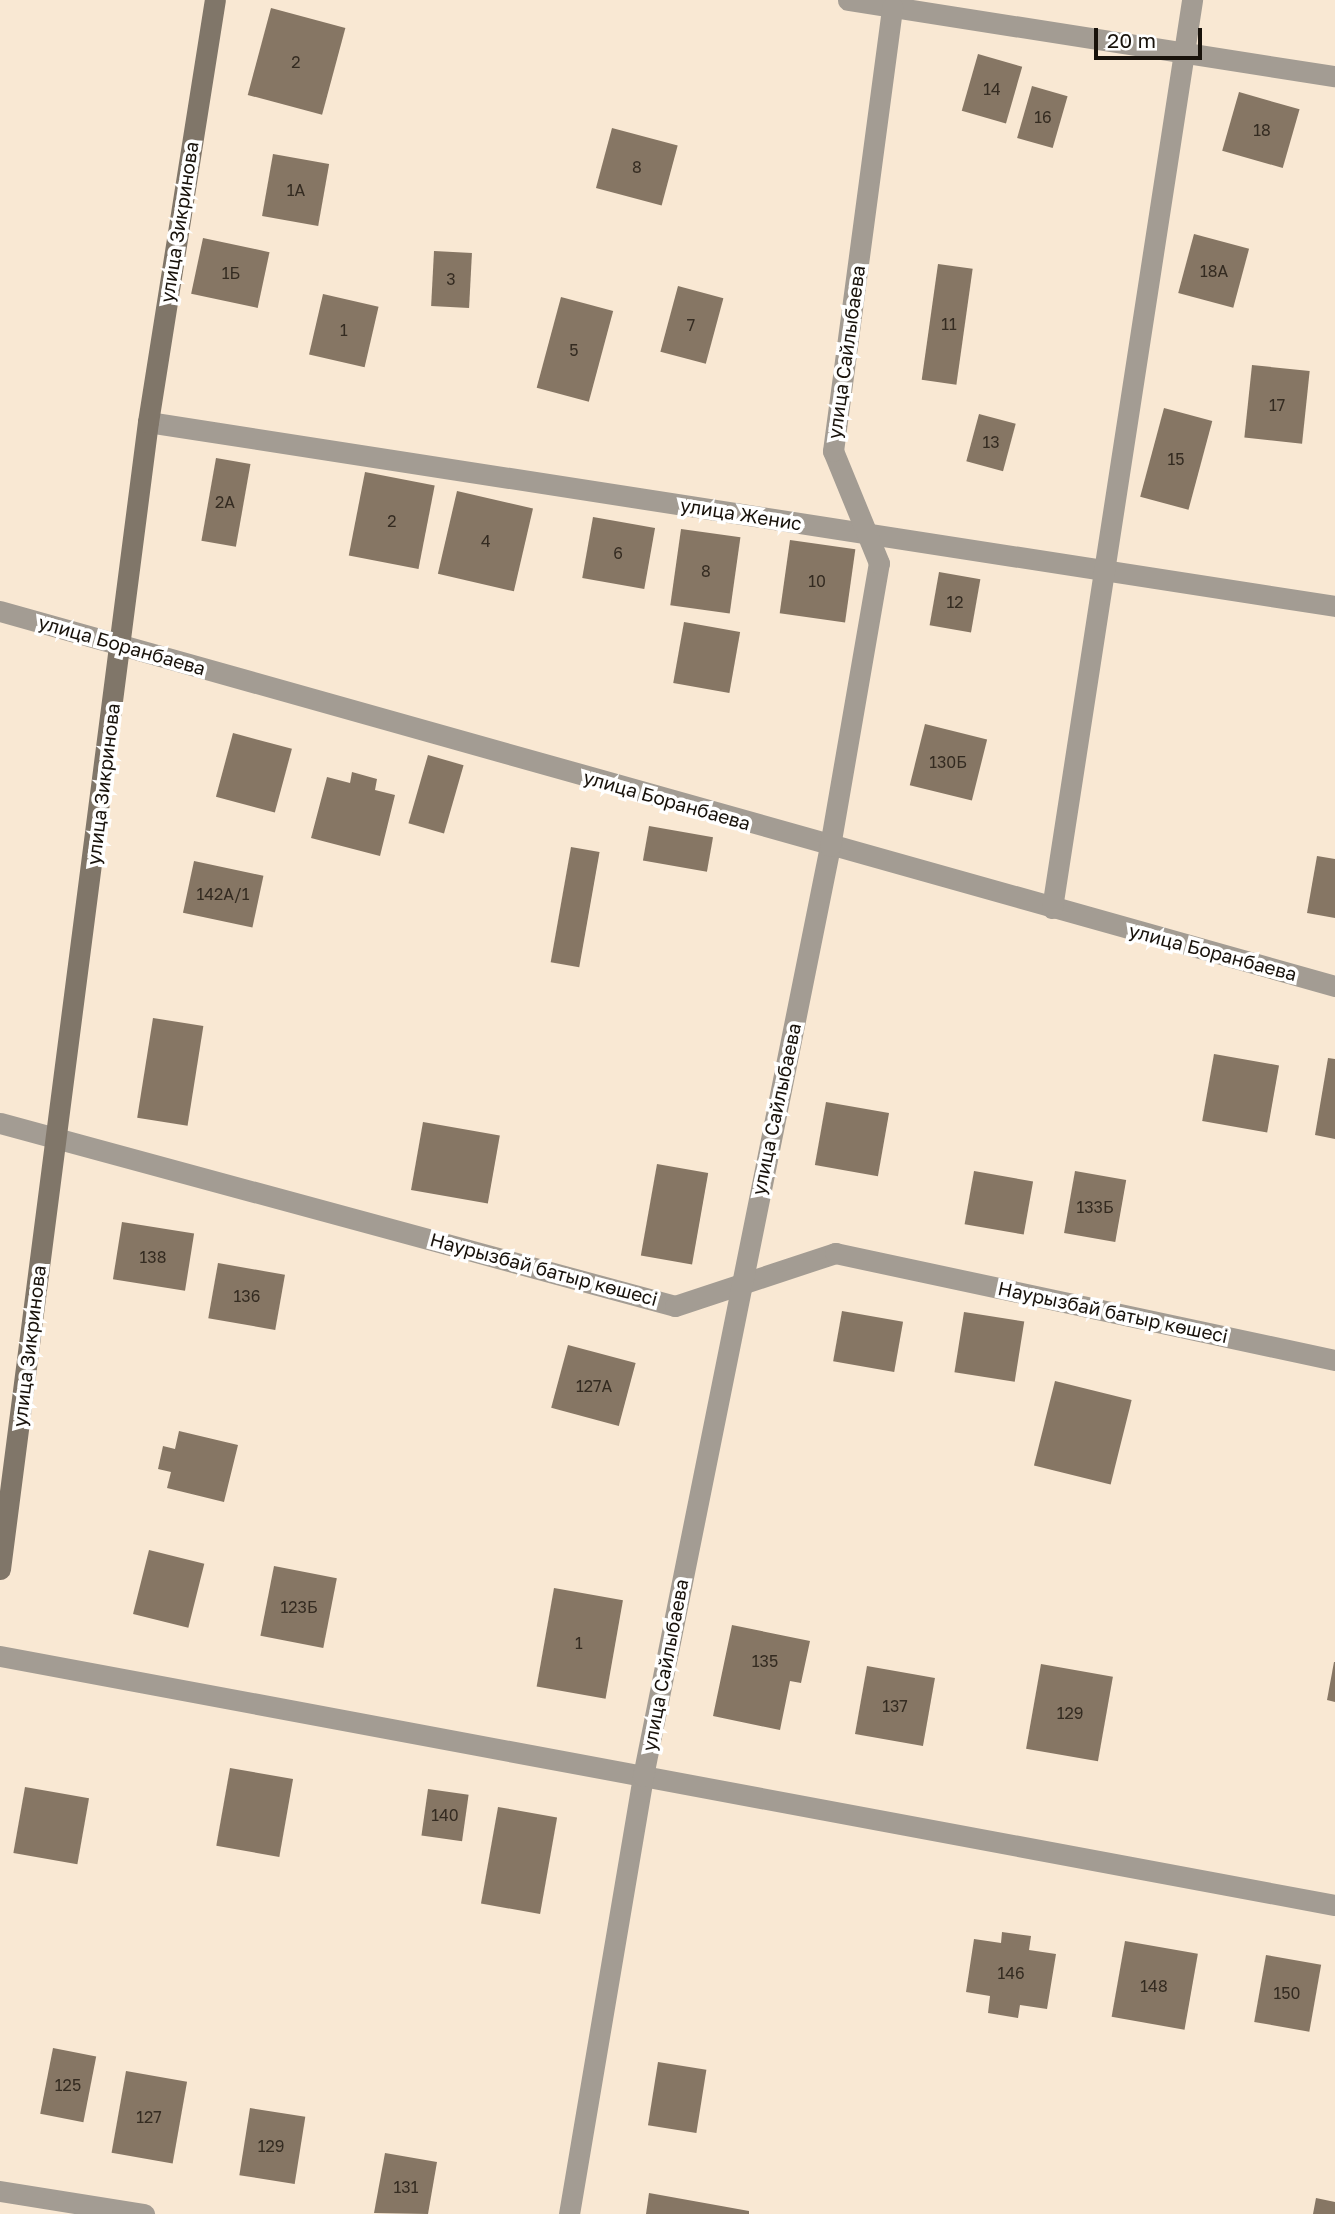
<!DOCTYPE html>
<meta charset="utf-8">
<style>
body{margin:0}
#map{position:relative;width:1335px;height:2214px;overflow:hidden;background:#f9e8d3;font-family:"Golos Text",sans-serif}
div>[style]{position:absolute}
.building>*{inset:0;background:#867664;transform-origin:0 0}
.street>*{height:21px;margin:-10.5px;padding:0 10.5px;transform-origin:10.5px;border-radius:10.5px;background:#a39c93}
.secondary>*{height:21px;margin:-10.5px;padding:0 10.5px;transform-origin:10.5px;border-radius:10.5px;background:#807669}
span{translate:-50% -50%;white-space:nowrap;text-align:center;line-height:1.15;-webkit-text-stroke:7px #fff;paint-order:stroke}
.number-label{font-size:16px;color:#342b21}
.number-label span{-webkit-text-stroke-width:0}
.street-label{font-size:19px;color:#18120b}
.scale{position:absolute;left:1094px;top:28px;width:108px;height:32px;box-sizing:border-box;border:4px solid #18120b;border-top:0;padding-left:9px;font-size:21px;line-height:24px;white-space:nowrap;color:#18120b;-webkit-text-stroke:5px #fff;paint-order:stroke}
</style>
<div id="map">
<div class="building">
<i style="left:271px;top:8px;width:77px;height:90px;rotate:15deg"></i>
<i style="left:978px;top:54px;width:46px;height:59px;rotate:16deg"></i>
<i style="left:1032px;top:86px;width:37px;height:54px;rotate:16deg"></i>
<i style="left:1239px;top:92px;width:63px;height:61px;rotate:16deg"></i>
<i style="left:612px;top:128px;width:68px;height:62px;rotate:15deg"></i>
<i style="left:273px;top:154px;width:57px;height:63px;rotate:10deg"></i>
<i style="left:1194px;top:234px;width:57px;height:61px;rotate:15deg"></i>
<i style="left:203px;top:238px;width:68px;height:57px;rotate:12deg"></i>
<i style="left:434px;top:251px;width:38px;height:55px;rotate:3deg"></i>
<i style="left:938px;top:264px;width:35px;height:117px;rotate:8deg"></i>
<i style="left:678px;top:286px;width:47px;height:68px;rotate:15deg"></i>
<i style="left:323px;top:294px;width:57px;height:62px;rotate:13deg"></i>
<i style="left:561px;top:297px;width:54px;height:94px;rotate:15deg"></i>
<i style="left:1252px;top:365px;width:58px;height:73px;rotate:6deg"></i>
<i style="left:1164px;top:408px;width:50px;height:92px;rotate:15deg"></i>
<i style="left:979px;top:414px;width:38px;height:49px;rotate:15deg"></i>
<i style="left:216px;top:458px;width:35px;height:84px;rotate:10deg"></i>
<i style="left:365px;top:472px;width:71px;height:85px;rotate:11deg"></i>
<i style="left:457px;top:491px;width:78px;height:85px;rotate:13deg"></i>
<i style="left:593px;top:517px;width:63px;height:62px;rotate:10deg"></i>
<i style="left:681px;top:529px;width:60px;height:77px;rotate:8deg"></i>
<i style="left:790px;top:540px;width:66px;height:74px;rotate:8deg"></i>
<i style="left:939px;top:572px;width:42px;height:54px;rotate:10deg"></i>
<i style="left:684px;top:622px;width:57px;height:62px;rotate:10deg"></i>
<i style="left:925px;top:724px;width:64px;height:63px;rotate:14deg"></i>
<i style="left:233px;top:733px;width:61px;height:66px;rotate:15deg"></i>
<i style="left:428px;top:755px;width:37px;height:71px;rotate:16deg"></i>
<i style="clip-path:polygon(352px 772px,377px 779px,375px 790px,395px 795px,380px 856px,311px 838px,327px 777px,350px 783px)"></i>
<i style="left:649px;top:826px;width:65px;height:35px;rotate:10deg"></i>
<i style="left:571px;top:847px;width:29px;height:117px;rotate:10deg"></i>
<i style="clip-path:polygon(1317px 856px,1335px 859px,1335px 918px,1307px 913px)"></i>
<i style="left:194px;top:861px;width:71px;height:53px;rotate:12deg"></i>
<i style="left:153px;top:1018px;width:51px;height:101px;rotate:9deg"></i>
<i style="left:1214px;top:1054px;width:66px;height:68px;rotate:10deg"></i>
<i style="clip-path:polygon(1328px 1058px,1335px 1059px,1335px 1139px,1315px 1135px)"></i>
<i style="left:826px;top:1102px;width:64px;height:64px;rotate:10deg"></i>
<i style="left:423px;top:1122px;width:78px;height:69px;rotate:10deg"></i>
<i style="left:657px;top:1164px;width:52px;height:93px;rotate:10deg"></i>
<i style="left:974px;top:1171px;width:60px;height:54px;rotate:10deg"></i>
<i style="left:1075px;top:1171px;width:52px;height:63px;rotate:10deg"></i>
<i style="left:122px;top:1222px;width:73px;height:58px;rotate:9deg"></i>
<i style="left:218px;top:1263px;width:68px;height:56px;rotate:10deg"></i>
<i style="left:842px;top:1311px;width:62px;height:51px;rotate:10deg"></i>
<i style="left:964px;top:1312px;width:61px;height:61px;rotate:9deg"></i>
<i style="left:568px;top:1345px;width:70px;height:65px;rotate:15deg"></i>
<i style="left:1055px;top:1381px;width:79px;height:87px;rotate:14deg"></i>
<i style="clip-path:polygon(179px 1431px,238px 1445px,224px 1502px,167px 1488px,171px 1472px,158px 1469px,163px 1446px,175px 1449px)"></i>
<i style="left:149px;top:1550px;width:57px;height:66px;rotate:14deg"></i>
<i style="left:274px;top:1566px;width:64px;height:71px;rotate:11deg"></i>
<i style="left:554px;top:1588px;width:70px;height:100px;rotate:10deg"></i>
<i style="clip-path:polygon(732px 1625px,810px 1641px,801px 1683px,790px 1681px,780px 1730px,713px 1716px)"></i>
<i style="clip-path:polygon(1334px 1662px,1335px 1662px,1335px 1702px,1327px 1700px)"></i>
<i style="left:1041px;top:1664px;width:73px;height:86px;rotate:10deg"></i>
<i style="left:867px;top:1666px;width:69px;height:69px;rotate:10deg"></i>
<i style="left:230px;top:1768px;width:64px;height:79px;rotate:10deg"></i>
<i style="left:25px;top:1787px;width:65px;height:67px;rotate:10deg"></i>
<i style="left:428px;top:1789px;width:41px;height:47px;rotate:8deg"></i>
<i style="left:498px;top:1807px;width:60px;height:98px;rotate:10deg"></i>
<i style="clip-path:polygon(1002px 1932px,1031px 1936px,1029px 1950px,1056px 1954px,1047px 2009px,1020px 2005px,1018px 2018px,988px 2013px,990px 1996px,966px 1992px,974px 1939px,1001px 1943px)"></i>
<i style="left:1125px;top:1941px;width:74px;height:77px;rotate:10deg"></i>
<i style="left:1266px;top:1955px;width:56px;height:68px;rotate:10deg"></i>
<i style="left:53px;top:2048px;width:44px;height:67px;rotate:11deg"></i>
<i style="left:658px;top:2062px;width:49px;height:64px;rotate:9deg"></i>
<i style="left:126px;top:2071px;width:62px;height:83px;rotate:10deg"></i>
<i style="left:250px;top:2108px;width:56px;height:68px;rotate:9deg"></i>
<i style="clip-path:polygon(385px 2153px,437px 2162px,428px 2214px,374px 2213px)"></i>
<i style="clip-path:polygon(649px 2193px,749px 2211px,749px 2214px,646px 2214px)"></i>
<i style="clip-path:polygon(1316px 2198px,1335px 2202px,1335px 2214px,1313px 2214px)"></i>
</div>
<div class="street">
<i style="left:848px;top:0;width:493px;rotate:8.9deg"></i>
<i style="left:148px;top:422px;width:1201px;rotate:8.81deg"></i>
<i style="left:0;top:611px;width:1387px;rotate:15.69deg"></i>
<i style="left:1052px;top:908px;width:919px;rotate:-81.23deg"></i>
<i style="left:0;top:1123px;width:699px;rotate:15.17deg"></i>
<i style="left:675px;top:1306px;width:169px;rotate:-18.3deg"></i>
<i style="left:835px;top:1253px;width:511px;rotate:12.08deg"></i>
<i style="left:0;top:1656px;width:1358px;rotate:10.57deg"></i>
<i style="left:0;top:2191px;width:146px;rotate:9.1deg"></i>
<i style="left:569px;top:2214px;width:444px;rotate:-80.4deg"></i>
<i style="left:643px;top:1776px;width:949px;rotate:-78.63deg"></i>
<i style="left:830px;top:846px;width:287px;rotate:-80.2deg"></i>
<i style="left:879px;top:563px;width:121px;rotate:-112.3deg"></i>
<i style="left:833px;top:451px;width:448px;rotate:-82.4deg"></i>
</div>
<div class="secondary">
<i style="left:0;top:1569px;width:1157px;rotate:-82.65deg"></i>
<i style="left:148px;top:422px;width:427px;rotate:-81deg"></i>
</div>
<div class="number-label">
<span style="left:296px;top:62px">2</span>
<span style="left:992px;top:89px">14</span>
<span style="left:1043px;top:117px">16</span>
<span style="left:1262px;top:130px">18</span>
<span style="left:637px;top:167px">8</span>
<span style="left:296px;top:190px">1А</span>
<span style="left:1214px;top:271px">18А</span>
<span style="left:231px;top:273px">1Б</span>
<span style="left:451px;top:279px">3</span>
<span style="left:949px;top:324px">11</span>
<span style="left:691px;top:325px">7</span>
<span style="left:344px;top:330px">1</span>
<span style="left:574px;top:350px">5</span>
<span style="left:1277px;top:405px">17</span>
<span style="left:991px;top:442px">13</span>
<span style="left:1176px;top:459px">15</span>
<span style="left:225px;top:502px">2А</span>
<span style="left:392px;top:521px">2</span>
<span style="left:486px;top:541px">4</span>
<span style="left:618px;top:553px">6</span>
<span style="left:706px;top:571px">8</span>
<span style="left:817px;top:581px">10</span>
<span style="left:955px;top:602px">12</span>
<span style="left:948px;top:762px">130Б</span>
<span style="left:223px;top:894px">142А/1</span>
<span style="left:1095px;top:1207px">133Б</span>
<span style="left:153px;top:1257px">138</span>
<span style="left:247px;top:1296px">136</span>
<span style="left:594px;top:1386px">127А</span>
<span style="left:299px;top:1607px">123Б</span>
<span style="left:579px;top:1643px">1</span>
<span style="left:765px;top:1661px">135</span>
<span style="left:895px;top:1706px">137</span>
<span style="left:1070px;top:1713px">129</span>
<span style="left:445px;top:1815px">140</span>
<span style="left:1011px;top:1973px">146</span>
<span style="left:1154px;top:1986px">148</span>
<span style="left:1287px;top:1993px">150</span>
<span style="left:68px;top:2085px">125</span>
<span style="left:149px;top:2117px">127</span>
<span style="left:271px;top:2146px">129</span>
<span style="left:406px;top:2187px">131</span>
</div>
<div class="street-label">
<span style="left:179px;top:222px;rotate:-81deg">улица Зикринова</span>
<span style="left:846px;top:352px;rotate:-82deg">улица Сайлыбаева</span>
<span style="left:741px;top:514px;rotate:9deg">улица Женис</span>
<span style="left:122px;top:645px;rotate:16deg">улица Боранбаева</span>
<span style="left:103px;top:784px;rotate:-83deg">улица Зикринова</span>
<span style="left:667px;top:800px;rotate:16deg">улица Боранбаева</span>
<span style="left:1213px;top:952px;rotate:15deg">улица Боранбаева</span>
<span style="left:776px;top:1109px;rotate:-78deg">улица Сайлыбаева</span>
<span style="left:544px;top:1269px;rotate:15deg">Наурызбай батыр көшесі</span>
<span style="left:1113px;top:1312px;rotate:12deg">Наурызбай батыр көшесі</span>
<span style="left:29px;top:1346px;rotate:-83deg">улица Зикринова</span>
<span style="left:665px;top:1665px;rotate:-79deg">улица Сайлыбаева</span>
</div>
<div class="scale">20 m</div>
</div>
